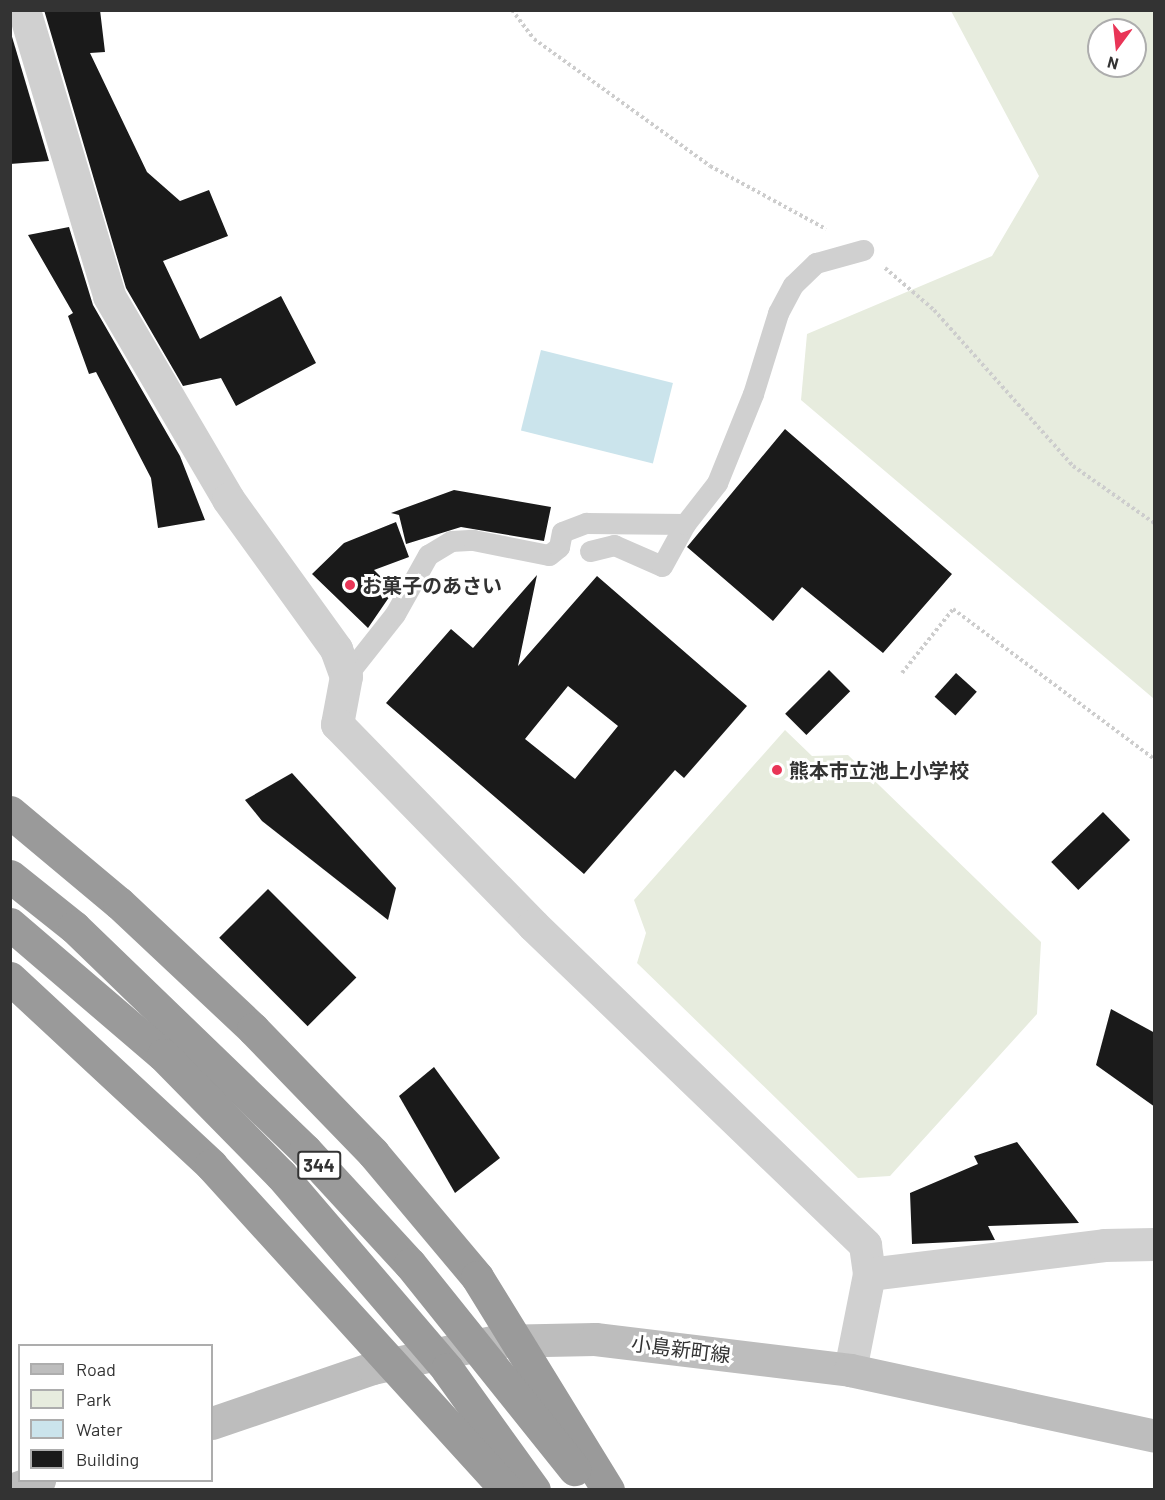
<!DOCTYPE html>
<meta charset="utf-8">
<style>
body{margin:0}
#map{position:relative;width:1165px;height:1500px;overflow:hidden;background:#fff;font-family:Barlow,"Noto Sans JP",sans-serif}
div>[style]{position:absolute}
.green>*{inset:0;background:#e7ecde}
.water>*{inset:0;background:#cbe4ec;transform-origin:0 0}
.building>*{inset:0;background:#1a1a1a;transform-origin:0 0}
.path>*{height:4px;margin-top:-2px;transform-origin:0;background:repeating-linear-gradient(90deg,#cdcdcd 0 3px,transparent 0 6px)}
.service>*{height:21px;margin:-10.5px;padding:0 10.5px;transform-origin:10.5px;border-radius:10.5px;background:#d0d0d0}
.minor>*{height:33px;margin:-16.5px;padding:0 16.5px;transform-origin:16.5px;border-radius:16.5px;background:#d0d0d0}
.secondary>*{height:33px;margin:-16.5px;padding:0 16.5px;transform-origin:16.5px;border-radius:16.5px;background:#bdbdbd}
.motorway>*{height:33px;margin:-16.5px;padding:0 16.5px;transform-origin:16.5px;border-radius:16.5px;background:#9a9a9a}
.dots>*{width:16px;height:16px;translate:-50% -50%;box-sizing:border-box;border:3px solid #fff;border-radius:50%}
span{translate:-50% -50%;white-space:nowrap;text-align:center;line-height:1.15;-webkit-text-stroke:6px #fff;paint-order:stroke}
.shield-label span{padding:2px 4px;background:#fff;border:2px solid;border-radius:4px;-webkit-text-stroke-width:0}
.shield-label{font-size:18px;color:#333;font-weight:700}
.poi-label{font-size:20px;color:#333;font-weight:700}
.left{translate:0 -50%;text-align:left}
.street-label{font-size:20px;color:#333}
.frame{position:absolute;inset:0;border:12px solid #333;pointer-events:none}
.legend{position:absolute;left:18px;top:1344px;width:195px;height:138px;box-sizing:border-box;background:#fff;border:2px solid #adadad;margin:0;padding:8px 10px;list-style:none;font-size:18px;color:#333}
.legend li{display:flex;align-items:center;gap:12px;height:30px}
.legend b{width:30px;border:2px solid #adadad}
.north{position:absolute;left:1087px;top:18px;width:60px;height:60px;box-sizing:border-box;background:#fff;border:2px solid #adadad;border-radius:50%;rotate:195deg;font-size:16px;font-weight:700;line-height:24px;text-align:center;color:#333}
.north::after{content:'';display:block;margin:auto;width:21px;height:27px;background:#e93557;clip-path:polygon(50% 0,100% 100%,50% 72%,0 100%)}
</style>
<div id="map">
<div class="green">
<i style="clip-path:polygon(evenodd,951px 11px,1154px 11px,1154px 738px,1153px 698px,801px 400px,807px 334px,992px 256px,1039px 176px,951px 11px,1099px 30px,1135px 30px,1135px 66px,1099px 66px,1099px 30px)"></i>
<i style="clip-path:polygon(785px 730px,812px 756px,848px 755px,1041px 942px,1037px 1014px,890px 1176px,858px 1178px,637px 963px,646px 933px,634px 900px)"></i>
</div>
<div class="water">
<i style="left:541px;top:350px;width:136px;height:83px;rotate:14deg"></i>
</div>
<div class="building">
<i style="clip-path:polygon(44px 10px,100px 10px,105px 52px,90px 53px,147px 172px,180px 201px,209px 190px,228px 236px,163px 261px,200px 339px,281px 296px,316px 363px,236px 406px,221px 378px,183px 386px,126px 288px)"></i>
<i style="clip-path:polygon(10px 30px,49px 161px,10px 164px)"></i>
<i style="clip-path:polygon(69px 227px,93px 305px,180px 456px,205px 520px,158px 528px,151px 478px,96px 372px,89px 374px,68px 316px,73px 313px,28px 235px)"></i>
<i style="clip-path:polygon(785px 429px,952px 574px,883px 653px,802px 587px,773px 621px,687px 547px)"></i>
<i style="clip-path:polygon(454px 490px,551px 507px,544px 541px,461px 527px,406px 544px,399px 515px,391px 513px)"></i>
<i style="clip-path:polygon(396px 522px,409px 557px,374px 570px,394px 590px,368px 628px,312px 574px,344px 543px)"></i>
<i style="clip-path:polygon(evenodd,537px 575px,518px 666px,597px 576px,747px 706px,684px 778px,675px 770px,584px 874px,386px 703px,451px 629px,473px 648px,537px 575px,568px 686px,618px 726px,575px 779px,525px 739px,568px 686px)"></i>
<i style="left:829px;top:670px;width:30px;height:62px;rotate:45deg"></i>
<i style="left:956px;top:673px;width:28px;height:32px;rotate:42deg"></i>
<i style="clip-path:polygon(292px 773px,396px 888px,388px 920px,262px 821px,245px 800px)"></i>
<i style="left:1103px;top:812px;width:39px;height:72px;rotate:46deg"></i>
<i style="left:268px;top:889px;width:125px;height:69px;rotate:45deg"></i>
<i style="clip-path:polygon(1111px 1009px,1155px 1033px,1155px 1107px,1096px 1065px)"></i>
<i style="clip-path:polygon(434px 1067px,500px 1158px,455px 1193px,399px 1096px)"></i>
<i style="clip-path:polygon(1017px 1142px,1079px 1223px,988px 1226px,995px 1240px,912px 1244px,910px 1193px,978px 1164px,974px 1156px)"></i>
</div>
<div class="path">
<i style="left:512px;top:10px;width:36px;rotate:53deg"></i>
<i style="left:534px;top:39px;width:217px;rotate:35.8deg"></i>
<i style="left:710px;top:166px;width:132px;rotate:28.5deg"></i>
<i style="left:885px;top:268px;width:65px;rotate:40.6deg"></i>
<i style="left:934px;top:310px;width:209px;rotate:48.3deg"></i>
<i style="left:1073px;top:466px;width:99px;rotate:35.1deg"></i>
<i style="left:902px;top:673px;width:82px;rotate:-51.4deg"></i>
<i style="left:953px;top:609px;width:251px;rotate:36.7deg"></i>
</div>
<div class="service">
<i style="left:590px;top:551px;width:25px;rotate:-14deg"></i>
<i style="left:614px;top:545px;width:52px;rotate:23.6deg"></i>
<i style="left:662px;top:566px;width:48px;rotate:-61.3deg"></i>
<i style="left:346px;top:676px;width:79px;rotate:-51.7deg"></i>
<i style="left:395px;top:614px;width:68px;rotate:-60.8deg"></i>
<i style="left:428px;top:555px;width:27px;rotate:-31deg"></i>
<i style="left:451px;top:541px;width:22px;rotate:-3deg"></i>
<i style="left:473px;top:540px;width:77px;rotate:11.2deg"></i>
<i style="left:549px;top:555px;width:13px;rotate:-39deg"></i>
<i style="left:559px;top:547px;width:15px;rotate:-79deg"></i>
<i style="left:562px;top:532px;width:26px;rotate:-21deg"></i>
<i style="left:586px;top:523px;width:99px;rotate:0.6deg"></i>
<i style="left:685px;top:524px;width:52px;rotate:-52deg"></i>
<i style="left:717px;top:483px;width:96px;rotate:-68deg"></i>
<i style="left:753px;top:394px;width:85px;rotate:-72.8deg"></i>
<i style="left:778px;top:313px;width:32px;rotate:-62deg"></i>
<i style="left:793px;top:285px;width:32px;rotate:-44deg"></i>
<i style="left:816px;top:263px;width:49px;rotate:-15.5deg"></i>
</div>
<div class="minor">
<i style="left:24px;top:10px;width:298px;rotate:73.4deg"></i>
<i style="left:109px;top:296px;width:235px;rotate:59.6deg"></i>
<i style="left:228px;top:499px;width:185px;rotate:54.2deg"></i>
<i style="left:336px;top:649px;width:29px;rotate:70deg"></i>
<i style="left:346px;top:676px;width:49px;rotate:100.6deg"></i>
<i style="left:337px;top:724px;width:281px;rotate:45.7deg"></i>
<i style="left:533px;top:925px;width:461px;rotate:43.9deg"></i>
<i style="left:865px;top:1245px;width:29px;rotate:82deg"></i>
<i style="left:869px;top:1274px;width:98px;rotate:101.2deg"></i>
<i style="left:869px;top:1274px;width:237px;rotate:-7deg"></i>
<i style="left:1104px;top:1245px;width:50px;rotate:-1.1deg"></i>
</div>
<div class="secondary">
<i style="left:212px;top:1423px;width:170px;rotate:-18.9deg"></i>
<i style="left:373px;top:1368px;width:127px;rotate:-12.3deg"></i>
<i style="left:497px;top:1341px;width:98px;rotate:-1.2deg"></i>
<i style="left:595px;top:1339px;width:257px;rotate:6.9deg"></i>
<i style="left:850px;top:1370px;width:311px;rotate:12.2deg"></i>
<i style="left:11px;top:1490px;width:30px;rotate:-20deg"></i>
</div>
<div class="motorway">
<i style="left:10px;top:812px;width:142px;rotate:39.9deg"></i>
<i style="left:119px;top:903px;width:184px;rotate:43.2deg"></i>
<i style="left:253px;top:1029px;width:173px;rotate:45.9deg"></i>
<i style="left:373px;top:1153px;width:162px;rotate:50deg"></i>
<i style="left:477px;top:1277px;width:250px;rotate:58.4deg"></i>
<i style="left:10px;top:876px;width:82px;rotate:38.6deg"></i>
<i style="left:74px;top:927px;width:321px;rotate:44deg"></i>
<i style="left:305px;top:1150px;width:155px;rotate:47.4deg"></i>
<i style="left:410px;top:1264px;width:263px;rotate:51.3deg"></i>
<i style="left:10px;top:924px;width:201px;rotate:40.6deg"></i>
<i style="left:163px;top:1055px;width:168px;rotate:45.5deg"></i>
<i style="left:281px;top:1175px;width:255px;rotate:49.4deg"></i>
<i style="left:447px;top:1369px;width:149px;rotate:54.3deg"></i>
<i style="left:10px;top:978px;width:275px;rotate:42.9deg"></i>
<i style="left:211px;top:1165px;width:440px;rotate:47.7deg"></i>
</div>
<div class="dots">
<i style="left:350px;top:585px;background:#e93557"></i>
<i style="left:777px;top:770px;background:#e93557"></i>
</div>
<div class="shield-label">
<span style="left:319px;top:1165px">344</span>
</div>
<div class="poi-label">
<span class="left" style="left:362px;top:585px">お菓子のあさい</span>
<span class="left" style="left:789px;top:770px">熊本市立池上小学校</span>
</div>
<div class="street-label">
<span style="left:681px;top:1349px;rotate:7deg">小島新町線</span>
</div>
<div class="frame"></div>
<ul class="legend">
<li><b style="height:8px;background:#bdbdbd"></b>Road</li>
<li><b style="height:16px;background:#e7ecde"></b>Park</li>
<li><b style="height:16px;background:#cbe4ec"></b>Water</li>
<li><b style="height:16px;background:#1a1a1a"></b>Building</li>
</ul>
<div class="north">N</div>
</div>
